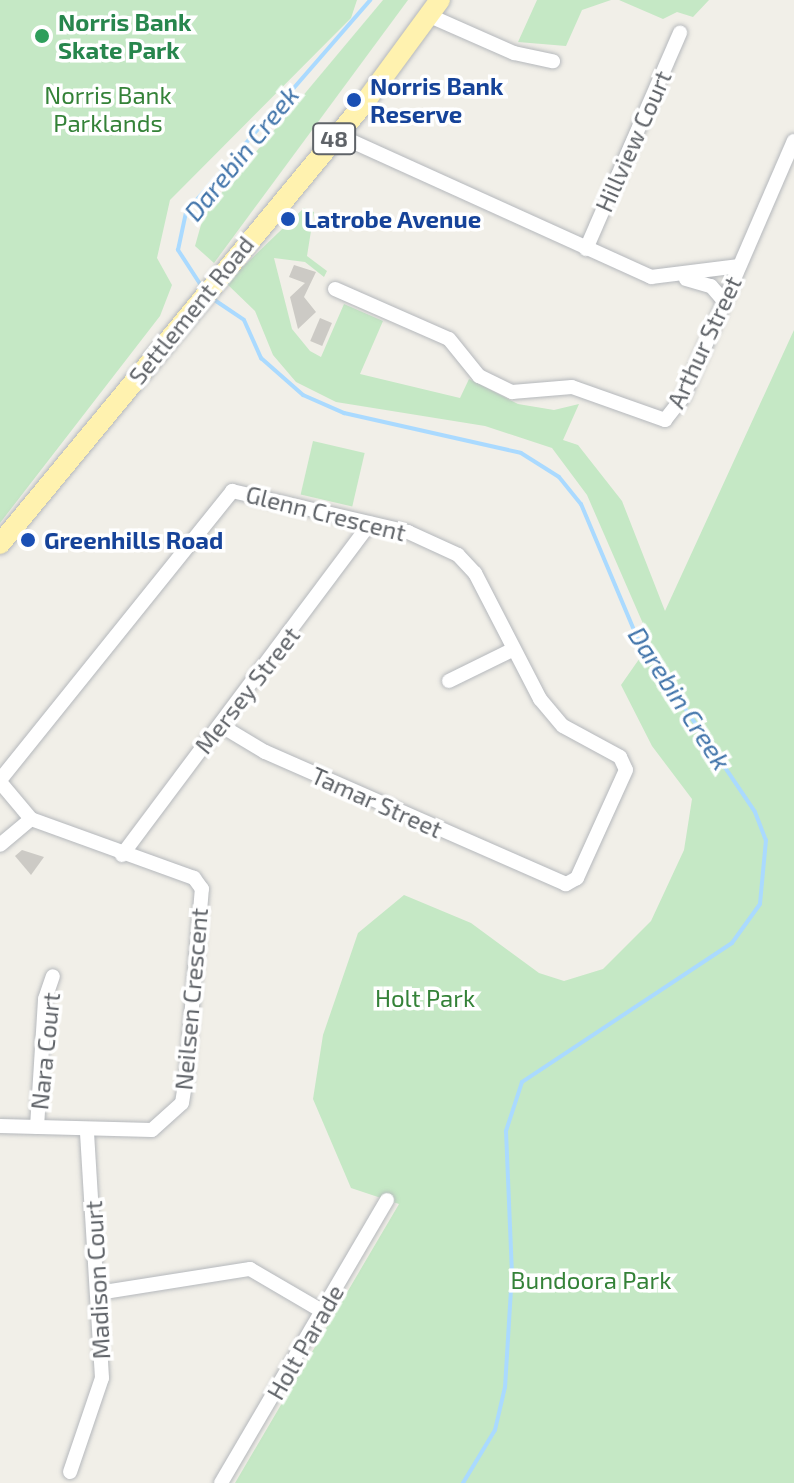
<!DOCTYPE html>
<style>
body{margin:0}
#map{position:relative;width:794px;height:1483px;overflow:hidden;background:#f1efe8;font-family:"Exo 2",sans-serif}
div>[style]{position:absolute}
.green>*{inset:0;background:#c5e8c5;transform-origin:0 0}
.stream>*{height:4px;margin:-2px;padding:0 2px;transform-origin:2px;border-radius:2px;background:#aadaff}
.building>*{inset:0;background:#cccac5;transform-origin:0 0}
.roads{filter:drop-shadow(0 0 2px #b5b8bc) drop-shadow(0 0 2px #b5b8bc)}
.minor>*{height:14px;margin:-7px;padding:0 7px;transform-origin:7px;border-radius:7px;background:#fff}
.primary>*{height:20px;margin:-10px;padding:0 10px;transform-origin:10px;border-radius:10px;background:#fff2af}
.dots>*{width:22px;height:22px;translate:-50% -50%;box-sizing:border-box;border:4px solid #fff;border-radius:50%}
span{translate:-50% -50%;white-space:nowrap;text-align:center;line-height:1.15;-webkit-text-stroke:7px #fff;paint-order:stroke}
.shield-label span{padding:2px 6px;background:#fff;border:2px solid;border-radius:6px;-webkit-text-stroke-width:0}
.shield-label{font-size:22px;color:#5f6368;font-weight:700}
.leisure-label{font-size:24px;color:#27864d;font-weight:700}
.left{translate:0 -50%;text-align:left}
.transit-label{font-size:24px;color:#164399;font-weight:700}
.park-label{font-size:24px;color:#348238}
.street-label{font-size:24px;color:#5f6368}
.water-label{font-size:26px;color:#4174aa;font-style:italic}
</style>
<div id="map">
<div class="green">
<i style="clip-path:polygon(0 0,357px 0,351px 18px,170px 200px,157px 258px,172px 285px,160px 316px,0 523px)"></i>
<i style="clip-path:polygon(383px 0,408px 0,214px 263px,195px 246px,204px 214px)"></i>
<i style="clip-path:polygon(537px 0,611px 0,582px 10px,566px 46px,518px 42px)"></i>
<i style="clip-path:polygon(619px 0,709px 0,693px 17px,677px 12px,663px 19px)"></i>
<i style="clip-path:polygon(304px 208px,314px 212px,307px 256px,327px 271px,324px 277px,305px 262px,274px 258px,292px 329px,310px 351px,321px 357px,344px 304px,383px 321px,360px 374px,460px 398px,469px 379px,518px 404px,554px 410px,579px 404px,563px 440px,578px 445px,622px 501px,665px 611px,794px 330px,794px 1483px,235px 1483px,399px 1204px,351px 1188px,313px 1099px,323px 1035px,358px 933px,404px 895px,471px 923px,539px 973px,564px 981px,603px 969px,651px 921px,684px 850px,692px 799px,652px 746px,621px 685px,651px 642px,587px 495px,552px 448px,485px 426px,336px 402px,296px 382px,273px 355px,255px 311px,226px 283px)"></i>
<i style="left:313px;top:441px;width:53px;height:55px;rotate:13deg"></i>
</div>
<div class="stream">
<i style="left:204px;top:290px;width:48px;rotate:-123deg"></i>
<i style="left:178px;top:250px;width:39px;rotate:-78deg"></i>
<i style="left:186px;top:212px;width:281px;rotate:-49deg"></i>
<i style="left:213px;top:299px;width:37px;rotate:34deg"></i>
<i style="left:244px;top:320px;width:42px;rotate:65.9deg"></i>
<i style="left:261px;top:358px;width:56px;rotate:41.4deg"></i>
<i style="left:303px;top:395px;width:45px;rotate:23.7deg"></i>
<i style="left:344px;top:413px;width:181px;rotate:12.7deg"></i>
<i style="left:521px;top:453px;width:45px;rotate:32.3deg"></i>
<i style="left:559px;top:477px;width:35px;rotate:51deg"></i>
<i style="left:581px;top:504px;width:144px;rotate:67.2deg"></i>
<i style="left:637px;top:637px;width:211px;rotate:56deg"></i>
<i style="left:755px;top:812px;width:30px;rotate:69deg"></i>
<i style="left:766px;top:840px;width:64px;rotate:95.4deg"></i>
<i style="left:760px;top:904px;width:48px;rotate:125.7deg"></i>
<i style="left:732px;top:943px;width:252px;rotate:146.5deg"></i>
<i style="left:522px;top:1082px;width:52px;rotate:108.1deg"></i>
<i style="left:506px;top:1131px;width:142px;rotate:87.6deg"></i>
<i style="left:512px;top:1273px;width:114px;rotate:93.5deg"></i>
<i style="left:505px;top:1387px;width:44px;rotate:103.1deg"></i>
<i style="left:495px;top:1430px;width:62px;rotate:121.1deg"></i>
</div>
<div class="building">
<i style="clip-path:polygon(294px 265px,316px 272px,304px 297px,316px 312px,298px 329px,290px 297px,305px 283px,289px 277px)"></i>
<i style="left:320px;top:318px;width:13px;height:25px;rotate:23deg"></i>
<i style="clip-path:polygon(22px 850px,44px 857px,31px 875px,15px 856px)"></i>
</div>
<div class="roads">
<div class="minor">
<i style="left:430px;top:16px;width:92px;rotate:23.8deg"></i>
<i style="left:514px;top:53px;width:40px;rotate:12deg"></i>
<i style="left:338px;top:135px;width:344px;rotate:24.4deg"></i>
<i style="left:651px;top:277px;width:89px;rotate:-7.1deg"></i>
<i style="left:586px;top:249px;width:236px;rotate:-66.5deg"></i>
<i style="left:686px;top:279px;width:26px;rotate:16deg"></i>
<i style="left:711px;top:286px;width:20px;rotate:49deg"></i>
<i style="left:335px;top:289px;width:124px;rotate:23.7deg"></i>
<i style="left:449px;top:339px;width:48px;rotate:51deg"></i>
<i style="left:479px;top:376px;width:37px;rotate:26deg"></i>
<i style="left:512px;top:392px;width:60px;rotate:-4.8deg"></i>
<i style="left:572px;top:387px;width:99px;rotate:19.5deg"></i>
<i style="left:665px;top:420px;width:29px;rotate:-52deg"></i>
<i style="left:683px;top:397px;width:279px;rotate:-66.6deg"></i>
<i style="left:449px;top:681px;width:72px;rotate:-26.2deg"></i>
<i style="left:0;top:780px;width:371px;rotate:-51.2deg"></i>
<i style="left:232px;top:491px;width:181px;rotate:13.1deg"></i>
<i style="left:408px;top:532px;width:55px;rotate:24.7deg"></i>
<i style="left:458px;top:555px;width:25px;rotate:47deg"></i>
<i style="left:475px;top:573px;width:142px;rotate:62.7deg"></i>
<i style="left:540px;top:699px;width:35px;rotate:50deg"></i>
<i style="left:563px;top:726px;width:65px;rotate:28.5deg"></i>
<i style="left:620px;top:757px;width:14px;rotate:65deg"></i>
<i style="left:626px;top:770px;width:119px;rotate:114.4deg"></i>
<i style="left:577px;top:878px;width:13px;rotate:151deg"></i>
<i style="left:566px;top:884px;width:329px;rotate:-156.3deg"></i>
<i style="left:265px;top:752px;width:52px;rotate:-149deg"></i>
<i style="left:0;top:782px;width:48px;rotate:50deg"></i>
<i style="left:31px;top:819px;width:40px;rotate:140deg"></i>
<i style="left:122px;top:855px;width:414px;rotate:-53.2deg"></i>
<i style="left:0;top:1126px;width:152px;rotate:1.5deg"></i>
<i style="left:152px;top:1130px;width:40px;rotate:-42deg"></i>
<i style="left:182px;top:1103px;width:25px;rotate:-81deg"></i>
<i style="left:186px;top:1078px;width:190px;rotate:-85.2deg"></i>
<i style="left:202px;top:889px;width:14px;rotate:-126deg"></i>
<i style="left:194px;top:878px;width:173px;rotate:-160.1deg"></i>
<i style="left:37px;top:1127px;width:128px;rotate:-86.4deg"></i>
<i style="left:45px;top:999px;width:24px;rotate:-71deg"></i>
<i style="left:98px;top:1293px;width:154px;rotate:-9deg"></i>
<i style="left:250px;top:1269px;width:83px;rotate:30.3deg"></i>
<i style="left:70px;top:1472px;width:99px;rotate:-71.2deg"></i>
<i style="left:102px;top:1378px;width:246px;rotate:-93.5deg"></i>
<i style="left:221px;top:1483px;width:328px;rotate:-59.6deg"></i>
</div>
<div class="primary">
<i style="left:0;top:544px;width:568px;rotate:-50.43deg"></i>
<i style="left:362px;top:106px;width:132px;rotate:-53.7deg"></i>
</div>
</div>
<div class="dots">
<i style="left:42px;top:36px;background:#2e9e5b"></i>
<i style="left:354px;top:100px;background:#1a4fb4"></i>
<i style="left:288px;top:219px;background:#1a4fb4"></i>
<i style="left:28px;top:540px;background:#1a4fb4"></i>
</div>
<div class="shield-label">
<span style="left:334px;top:139px">48</span>
</div>
<div class="leisure-label">
<span class="left" style="left:58px;top:36px">Norris Bank<br>Skate Park</span>
</div>
<div class="transit-label">
<span class="left" style="left:370px;top:100px">Norris Bank<br>Reserve</span>
<span class="left" style="left:304px;top:219px">Latrobe Avenue</span>
<span class="left" style="left:44px;top:540px">Greenhills Road</span>
</div>
<div class="park-label">
<span style="left:108px;top:109px">Norris Bank<br>Parklands</span>
<span style="left:425px;top:998px">Holt Park</span>
<span style="left:591px;top:1280px">Bundoora Park</span>
</div>
<div class="street-label">
<span style="left:633px;top:141px;rotate:-66deg">Hillview Court</span>
<span style="left:191px;top:310px;rotate:-51deg">Settlement Road</span>
<span style="left:704px;top:342px;rotate:-65deg">Arthur Street</span>
<span style="left:326px;top:513px;rotate:14deg">Glenn Crescent</span>
<span style="left:247px;top:690px;rotate:-52deg">Mersey Street</span>
<span style="left:377px;top:802px;rotate:24deg">Tamar Street</span>
<span style="left:191px;top:999px;rotate:-85deg">Neilsen Crescent</span>
<span style="left:45px;top:1051px;rotate:-84deg">Nara Court</span>
<span style="left:97px;top:1280px;rotate:-93deg">Madison Court</span>
<span style="left:305px;top:1342px;rotate:-60deg">Holt Parade</span>
</div>
<div class="water-label">
<span style="left:241px;top:153px;rotate:-51deg">Darebin Creek</span>
<span style="left:680px;top:698px;rotate:57deg">Darebin Creek</span>
</div>
</div>
